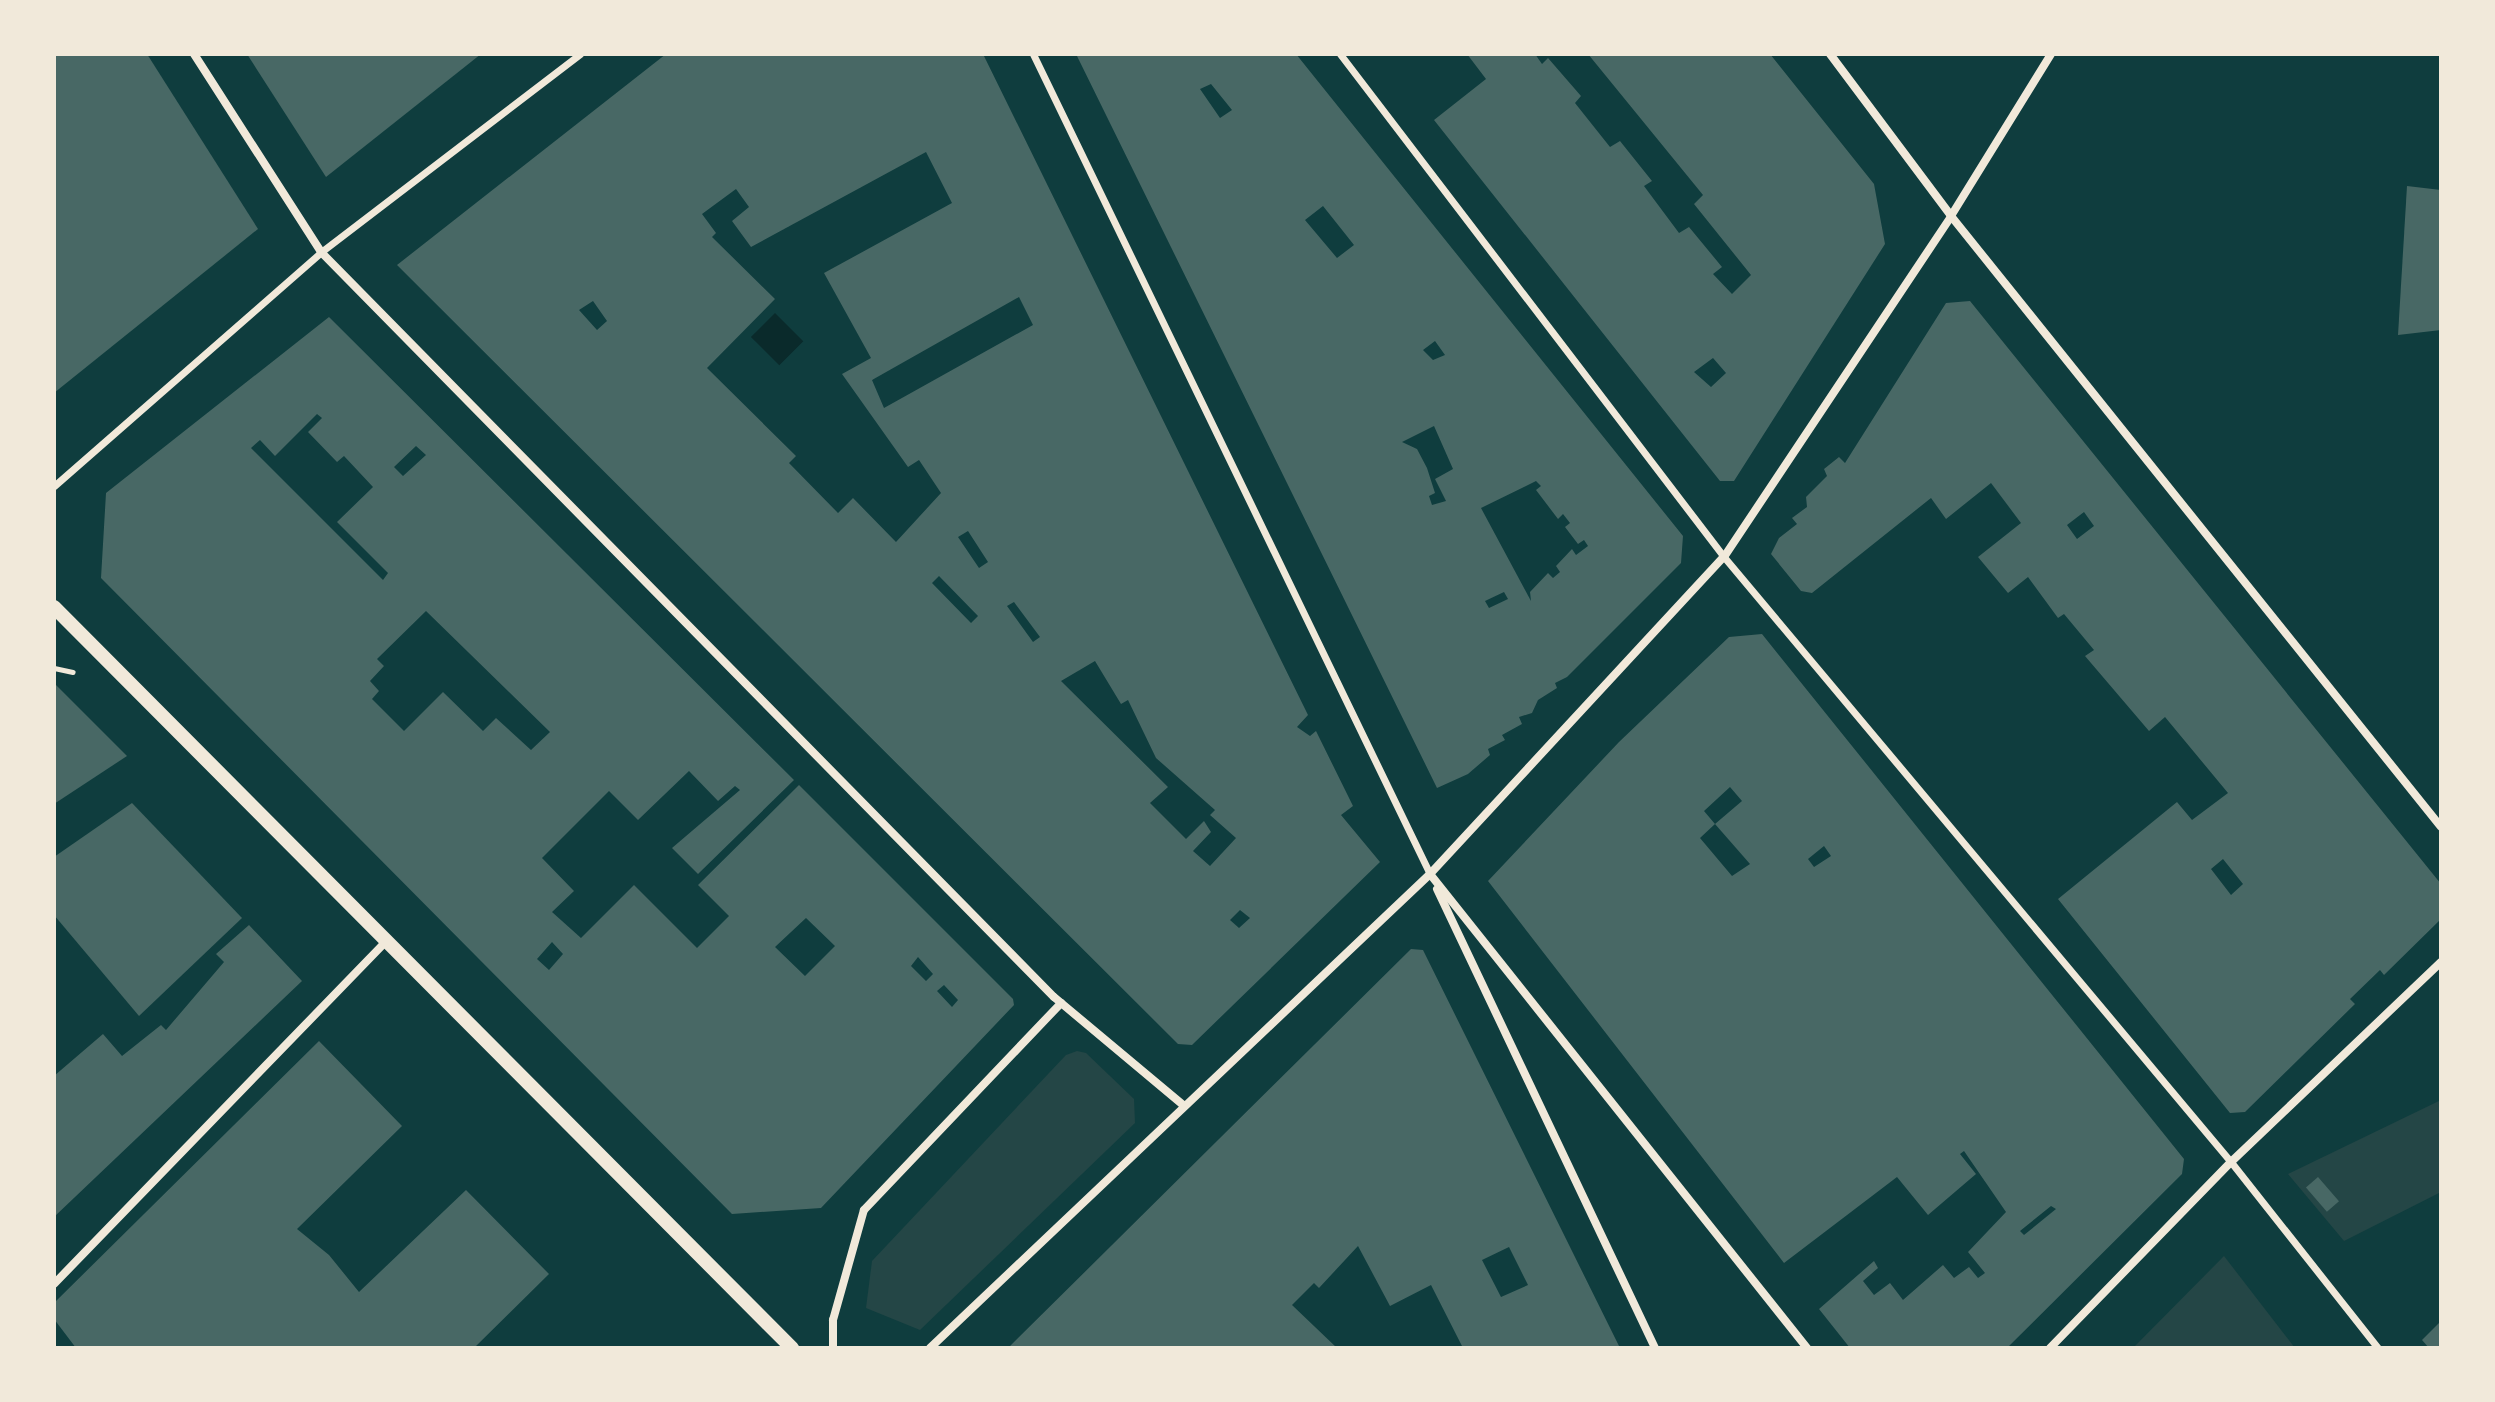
<!DOCTYPE html>
<style>
body{margin:0}
#map{position:relative;width:2495px;height:1402px;overflow:hidden;background:#0f3d3e;font-family:"Open Sans",sans-serif}
div>[style]{position:absolute}
.green>*{inset:0;background:#244646}
.water>*{inset:0;background:#0a2a2b;transform-origin:0 0}
.building>*{inset:0;background:#486865;transform-origin:0 0}
.path>*{height:5px;margin:-2.5px;padding:0 2.5px;transform-origin:2.5px;border-radius:2.5px;background:#f1e9da}
.pedestrian>*{height:7px;margin:-3.5px;padding:0 3.5px;transform-origin:3.5px;border-radius:3.5px;background:#f1e9da}
.minor>*{height:8px;margin:-4px;padding:0 4px;transform-origin:4px;border-radius:4px;background:#f1e9da}
.tertiary>*{height:14px;margin:-7px;padding:0 7px;transform-origin:7px;border-radius:7px;background:#f1e9da}
span{translate:-50% -50%;white-space:nowrap;text-align:center;line-height:1.15;-webkit-text-stroke:6px #f1e9da;paint-order:stroke}
.frame{position:absolute;inset:0;border:56px solid #f1e9da;pointer-events:none}
</style>
<div id="map">
<div class="green">
<i style="clip-path:polygon(1077px 1051px,1086px 1053px,1134px 1099px,1135px 1123px,920px 1330px,866px 1308px,872px 1261px,1066px 1055px)"></i>
<i style="clip-path:polygon(2441px 1100px,2441px 1192px,2344px 1241px,2288px 1174px)"></i>
<i style="clip-path:polygon(2224px 1256px,2295px 1348px,2133px 1348px)"></i>
</div>
<div class="water">
<i style="left:775px;top:313px;width:40px;height:34px;rotate:45deg"></i>
</div>
<div class="building">
<i style="clip-path:polygon(54px 54px,147px 54px,258px 229px,54px 393px)"></i>
<i style="clip-path:polygon(247px 54px,481px 54px,326px 177px)"></i>
<i style="clip-path:polygon(evenodd,666px 54px,983px 54px,1308px 715px,1297px 727px,1310px 736px,1316px 731px,1353px 806px,1341px 815px,1380px 862px,1192px 1045px,1178px 1044px,397px 265px,666px 54px,926px 152px,952px 203px,824px 273px,871px 358px,842px 374px,908px 467px,919px 460px,941px 493px,896px 542px,853px 498px,838px 513px,789px 463px,796px 456px,707px 368px,775px 299px,712px 237px,716px 233px,702px 214px,736px 189px,749px 207px,732px 221px,751px 247px,926px 152px,666px 54px,1019px 297px,1033px 325px,884px 408px,872px 380px,1019px 297px,666px 54px,593px 301px,607px 321px,597px 330px,579px 310px,593px 301px,666px 54px,968px 531px,988px 562px,979px 568px,958px 537px,968px 531px,666px 54px,939px 576px,978px 616px,971px 623px,932px 583px,939px 576px,666px 54px,1014px 602px,1040px 637px,1033px 642px,1007px 606px,1014px 602px,666px 54px,1095px 661px,1121px 704px,1128px 700px,1156px 758px,1215px 810px,1210px 815px,1236px 838px,1210px 866px,1193px 851px,1211px 832px,1204px 821px,1186px 839px,1150px 803px,1168px 787px,1061px 681px,1095px 661px,666px 54px,1240px 910px,1250px 918px,1239px 928px,1230px 920px,1240px 910px)"></i>
<i style="clip-path:polygon(evenodd,1076px 54px,1296px 54px,1683px 536px,1681px 563px,1567px 677px,1555px 683px,1557px 688px,1538px 700px,1532px 713px,1519px 717px,1522px 724px,1502px 735px,1505px 740px,1488px 749px,1490px 755px,1468px 774px,1437px 788px,1076px 54px,1211px 84px,1232px 110px,1220px 118px,1200px 89px,1211px 84px,1076px 54px,1323px 206px,1354px 245px,1337px 258px,1305px 220px,1323px 206px,1076px 54px,1435px 341px,1445px 355px,1433px 360px,1423px 350px,1435px 341px,1076px 54px,1434px 426px,1453px 469px,1435px 479px,1446px 501px,1432px 505px,1429px 496px,1435px 493px,1427px 468px,1417px 449px,1402px 442px,1434px 426px,1076px 54px,1536px 481px,1541px 486px,1536px 490px,1558px 519px,1563px 514px,1570px 523px,1565px 527px,1578px 544px,1584px 540px,1588px 546px,1576px 555px,1572px 549px,1556px 566px,1560px 572px,1553px 578px,1548px 573px,1530px 592px,1531px 601px,1481px 508px,1536px 481px,1076px 54px,1504px 592px,1508px 599px,1489px 608px,1485px 601px,1504px 592px)"></i>
<i style="clip-path:polygon(evenodd,1467px 54px,1535px 54px,1542px 64px,1548px 58px,1581px 96px,1575px 103px,1610px 147px,1620px 141px,1652px 181px,1644px 186px,1679px 233px,1689px 227px,1722px 267px,1713px 274px,1732px 294px,1751px 275px,1694px 204px,1703px 195px,1588px 54px,1770px 54px,1874px 184px,1885px 244px,1734px 481px,1720px 481px,1434px 120px,1486px 79px,1467px 54px,1713px 358px,1726px 373px,1711px 387px,1694px 372px,1713px 358px)"></i>
<i style="clip-path:polygon(2407px 186px,2441px 190px,2441px 330px,2398px 335px)"></i>
<i style="clip-path:polygon(evenodd,1970px 301px,2441px 884px,2441px 919px,2384px 975px,2380px 970px,2350px 999px,2355px 1004px,2245px 1112px,2230px 1113px,2058px 899px,2177px 802px,2192px 820px,2228px 793px,2165px 717px,2149px 731px,2085px 656px,2094px 650px,2064px 614px,2058px 618px,2028px 577px,2008px 593px,1978px 557px,2021px 523px,1991px 483px,1946px 519px,1931px 498px,1812px 593px,1801px 591px,1771px 554px,1779px 538px,1797px 524px,1792px 518px,1807px 507px,1806px 497px,1827px 476px,1824px 469px,1839px 457px,1845px 463px,1946px 303px,1970px 301px,2084px 512px,2094px 526px,2077px 539px,2067px 525px,2084px 512px,1970px 301px,2223px 859px,2243px 884px,2231px 895px,2211px 869px,2223px 859px)"></i>
<i style="clip-path:polygon(evenodd,329px 317px,794px 780px,698px 874px,672px 848px,740px 790px,735px 786px,718px 801px,689px 771px,638px 820px,609px 791px,542px 858px,574px 891px,552px 912px,581px 938px,634px 885px,697px 948px,729px 916px,698px 885px,799px 785px,1013px 999px,1014px 1005px,821px 1208px,732px 1214px,101px 578px,106px 493px,329px 317px,317px 414px,322px 418px,308px 432px,337px 462px,344px 456px,373px 487px,337px 522px,388px 573px,383px 580px,251px 448px,260px 440px,275px 456px,317px 414px,329px 317px,416px 446px,426px 455px,403px 476px,394px 467px,416px 446px,329px 317px,426px 611px,550px 732px,531px 750px,496px 718px,483px 731px,443px 692px,404px 731px,372px 699px,379px 691px,370px 681px,384px 666px,377px 659px,426px 611px,329px 317px,806px 918px,835px 946px,805px 976px,775px 947px,806px 918px,329px 317px,552px 942px,563px 954px,549px 970px,537px 959px,552px 942px,329px 317px,918px 957px,933px 974px,926px 981px,911px 966px,918px 957px,329px 317px,944px 985px,958px 1000px,952px 1007px,937px 991px,944px 985px)"></i>
<i style="clip-path:polygon(evenodd,1762px 634px,2184px 1159px,2182px 1174px,2007px 1348px,1850px 1348px,1819px 1309px,1874px 1261px,1878px 1268px,1863px 1281px,1874px 1295px,1890px 1283px,1903px 1300px,1943px 1265px,1954px 1278px,1969px 1267px,1978px 1278px,1985px 1273px,1968px 1252px,2006px 1212px,1964px 1151px,1960px 1154px,1976px 1174px,1928px 1215px,1897px 1177px,1784px 1263px,1488px 881px,1619px 742px,1729px 637px,1762px 634px,1730px 787px,1742px 801px,1715px 824px,1750px 864px,1732px 876px,1700px 838px,1715px 824px,1704px 811px,1730px 787px,1762px 634px,1824px 846px,1831px 856px,1814px 867px,1808px 859px,1824px 846px,1762px 634px,2051px 1206px,2056px 1209px,2024px 1235px,2020px 1231px,2051px 1206px)"></i>
<i style="clip-path:polygon(54px 683px,127px 756px,54px 804px)"></i>
<i style="clip-path:polygon(132px 803px,242px 918px,139px 1016px,54px 915px,54px 857px)"></i>
<i style="clip-path:polygon(249px 925px,302px 981px,54px 1217px,54px 1076px,103px 1034px,122px 1056px,161px 1025px,166px 1030px,224px 962px,216px 954px)"></i>
<i style="clip-path:polygon(evenodd,1411px 949px,1423px 950px,1620px 1348px,1463px 1348px,1431px 1285px,1390px 1306px,1358px 1246px,1319px 1288px,1314px 1283px,1292px 1305px,1337px 1348px,1008px 1348px,1411px 949px,1509px 1247px,1528px 1285px,1501px 1297px,1482px 1260px,1509px 1247px)"></i>
<i style="clip-path:polygon(319px 1041px,402px 1126px,297px 1229px,329px 1255px,359px 1292px,466px 1190px,549px 1274px,474px 1348px,76px 1348px,54px 1319px,54px 1303px)"></i>
<i style="left:2318px;top:1177px;width:32px;height:16px;rotate:49deg"></i>
<i style="clip-path:polygon(2441px 1321px,2441px 1348px,2429px 1348px,2422px 1340px)"></i>
</div>
<div class="path">
<i style="left:54px;top:668px;width:19px;rotate:12deg"></i>
</div>
<div class="pedestrian">
<i style="left:1033px;top:54px;width:911px;rotate:64.17deg"></i>
<i style="left:1340px;top:54px;width:633px;rotate:52.64deg"></i>
<i style="left:1724px;top:557px;width:789px;rotate:50.04deg"></i>
<i style="left:2231px;top:1162px;width:237px;rotate:51.7deg"></i>
<i style="left:54px;top:486px;width:355px;rotate:-41.2deg"></i>
<i style="left:321px;top:252px;width:326px;rotate:-37.4deg"></i>
</div>
<div class="minor">
<i style="left:194px;top:54px;width:235px;rotate:57.3deg"></i>
<i style="left:321px;top:252px;width:1045px;rotate:45.47deg"></i>
<i style="left:1054px;top:997px;width:167px;rotate:39.9deg"></i>
<i style="left:1830px;top:54px;width:202px;rotate:53.2deg"></i>
<i style="left:1951px;top:216px;width:783px;rotate:51.27deg"></i>
<i style="left:1430px;top:874px;width:606px;rotate:51.5deg"></i>
<i style="left:1437px;top:889px;width:508px;rotate:64.59deg"></i>
<i style="left:54px;top:1284px;width:477px;rotate:-45.9deg"></i>
<i style="left:833px;top:1348px;width:28px;rotate:-90deg"></i>
<i style="left:833px;top:1320px;width:114px;rotate:-74.3deg"></i>
<i style="left:864px;top:1210px;width:286px;rotate:-46.4deg"></i>
<i style="left:930px;top:1348px;width:689px;rotate:-43.47deg"></i>
<i style="left:1430px;top:874px;width:432px;rotate:-47.2deg"></i>
<i style="left:1724px;top:557px;width:410px;rotate:-56.3deg"></i>
<i style="left:1951px;top:216px;width:190px;rotate:-58.3deg"></i>
<i style="left:2050px;top:1348px;width:260px;rotate:-45.8deg"></i>
<i style="left:2231px;top:1162px;width:290px;rotate:-43.6deg"></i>
</div>
<div class="tertiary">
<i style="left:54px;top:607px;width:1046px;rotate:45.12deg"></i>
</div>
<div class="frame"></div>
</div>
